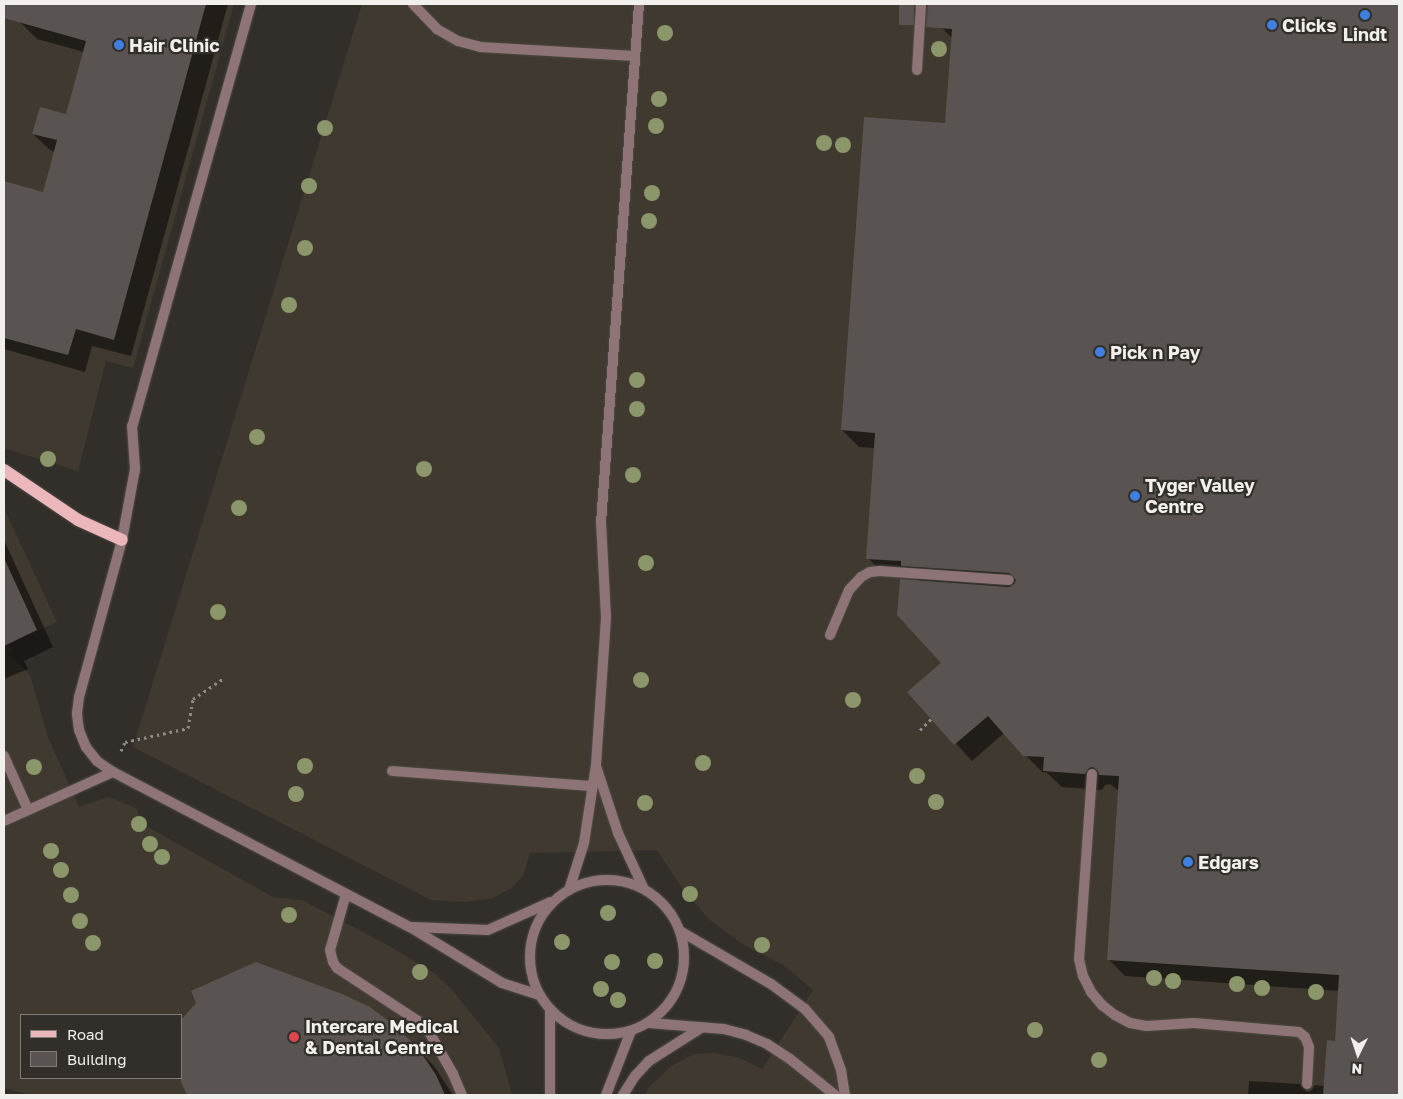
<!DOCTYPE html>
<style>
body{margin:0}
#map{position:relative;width:1403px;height:1099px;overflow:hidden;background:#322f2b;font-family:"Golos Text",sans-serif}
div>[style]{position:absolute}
.built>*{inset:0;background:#3f392f}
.shadow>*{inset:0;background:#0007}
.building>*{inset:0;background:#595451;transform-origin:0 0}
.path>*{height:3px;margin-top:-1.5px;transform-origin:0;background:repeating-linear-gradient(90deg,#8e8c88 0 2.5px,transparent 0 6.5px)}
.roads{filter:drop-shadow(0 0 1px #4d4a46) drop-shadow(0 0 1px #4d4a46)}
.lane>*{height:10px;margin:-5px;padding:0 5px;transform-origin:5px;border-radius:5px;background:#8e7476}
.street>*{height:10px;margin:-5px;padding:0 5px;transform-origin:5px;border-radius:5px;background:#8e7476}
.street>.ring{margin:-5px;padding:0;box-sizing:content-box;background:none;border:10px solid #8e7476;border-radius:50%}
.primary>*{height:12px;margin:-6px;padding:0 6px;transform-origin:6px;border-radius:6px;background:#ecb7bb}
.trees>*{width:16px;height:16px;margin:-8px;border-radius:50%;background:#8b966a}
.dots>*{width:14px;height:14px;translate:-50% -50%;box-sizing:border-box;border:2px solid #322f2b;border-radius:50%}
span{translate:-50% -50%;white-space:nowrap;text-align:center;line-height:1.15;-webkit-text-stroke:4.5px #322f2b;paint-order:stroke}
.poi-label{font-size:18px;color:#f2f0ed;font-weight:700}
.left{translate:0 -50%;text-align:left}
.frame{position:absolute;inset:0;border:5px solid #f2f0ed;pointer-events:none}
.legend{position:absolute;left:20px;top:1014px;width:162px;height:65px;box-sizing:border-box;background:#322f2b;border:1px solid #7f7c79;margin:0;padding:6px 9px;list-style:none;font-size:15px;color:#f2f0ed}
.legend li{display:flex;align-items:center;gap:10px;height:25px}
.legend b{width:25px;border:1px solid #7f7c79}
.north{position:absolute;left:1333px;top:1029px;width:50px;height:50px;-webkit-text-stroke:4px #322f2b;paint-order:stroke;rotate:184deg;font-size:14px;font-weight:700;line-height:20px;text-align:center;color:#f2f0ed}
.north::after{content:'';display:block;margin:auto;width:18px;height:22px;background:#f2f0ed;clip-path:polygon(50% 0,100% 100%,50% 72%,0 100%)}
</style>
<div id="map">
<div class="built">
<i style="clip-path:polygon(4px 4px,234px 4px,133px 368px,106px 361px,78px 471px,4px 448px)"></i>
<i style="clip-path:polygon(362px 4px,1399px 4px,1399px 1095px,644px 1095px,648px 1088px,671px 1066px,694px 1054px,715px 1053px,740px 1058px,762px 1069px,813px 990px,785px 966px,744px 945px,710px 920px,684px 891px,657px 850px,530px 853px,523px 876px,512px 888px,493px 898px,465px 902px,431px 900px,133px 747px)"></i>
<i style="clip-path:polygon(evenodd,4px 508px,57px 622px,8px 644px,12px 651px,8px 654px,30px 675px,48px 737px,79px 807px,109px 797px,136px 808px,144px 825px,273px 897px,302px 900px,391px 947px,433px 972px,453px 991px,499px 1048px,512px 1095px,31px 1095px,4px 1088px,4px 508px,21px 1015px,181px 1015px,181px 1078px,21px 1078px,21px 1015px)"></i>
</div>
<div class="shadow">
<i style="clip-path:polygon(25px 4px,228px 4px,131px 356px,92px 346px,85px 372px,4px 349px,4px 182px,44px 193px,55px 152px,50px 150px,33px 134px,67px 115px,84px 52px,37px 39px,20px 22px)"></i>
<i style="clip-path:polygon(944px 4px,1399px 4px,1399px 1095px,1248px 1095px,1249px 1081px,1300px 1084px,1307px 1092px,1311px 1091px,1315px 1085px,1325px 1086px,1336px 1042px,1339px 991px,1125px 976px,1108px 959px,1119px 791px,1110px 784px,1105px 785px,1102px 790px,1062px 787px,1047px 773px,1042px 772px,1004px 733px,972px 761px,909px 692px,942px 663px,919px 582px,914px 577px,885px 575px,868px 558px,875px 448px,859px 447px,842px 430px,946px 124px,952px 38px,942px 28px)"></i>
<i style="clip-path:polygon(4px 540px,53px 647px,24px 661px,28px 669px,4px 679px)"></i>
<i style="clip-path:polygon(394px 1026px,434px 1066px,453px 1095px,189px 1095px,181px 1078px)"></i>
</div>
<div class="building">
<i style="clip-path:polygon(4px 4px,206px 4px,114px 340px,76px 329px,68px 355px,4px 338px,4px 181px,43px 192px,57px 140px,32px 134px,40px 107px,66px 114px,86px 41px,4px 18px)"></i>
<i style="left:899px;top:4px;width:15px;height:21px"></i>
<i style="clip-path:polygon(928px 4px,1399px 4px,1399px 1095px,1323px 1095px,1327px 1040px,1335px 1041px,1339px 975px,1107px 960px,1119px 776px,1099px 775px,1098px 771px,1093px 767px,1089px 768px,1085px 774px,1043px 771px,1044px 757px,1023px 756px,988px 716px,954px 745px,907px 692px,941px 663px,897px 615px,900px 579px,1009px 587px,1014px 584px,1016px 580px,1009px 573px,901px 566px,901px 561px,866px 559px,875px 433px,841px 430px,864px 117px,945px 123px,952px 29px,926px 27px)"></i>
<i style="clip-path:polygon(4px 558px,37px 630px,4px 646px)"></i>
<i style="clip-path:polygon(256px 962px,342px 994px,370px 1007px,395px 1026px,418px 1048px,436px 1075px,445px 1095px,187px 1095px,181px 1082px,181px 1020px,196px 1003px,191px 991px)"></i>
</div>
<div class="path">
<i style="left:920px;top:730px;width:16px;rotate:-45deg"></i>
<i style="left:121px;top:751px;width:10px;rotate:-66deg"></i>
<i style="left:125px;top:742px;width:65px;rotate:-12.5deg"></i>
<i style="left:188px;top:728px;width:29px;rotate:-80deg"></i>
<i style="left:193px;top:699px;width:37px;rotate:-34deg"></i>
</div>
<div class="roads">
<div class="lane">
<i style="left:413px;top:4px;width:35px;rotate:46deg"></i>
<i style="left:437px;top:29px;width:24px;rotate:30deg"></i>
<i style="left:458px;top:41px;width:23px;rotate:15deg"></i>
<i style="left:480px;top:47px;width:155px;rotate:3.3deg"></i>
<i style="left:917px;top:70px;width:66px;rotate:-86.5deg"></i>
<i style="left:830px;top:635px;width:49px;rotate:-67.1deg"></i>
<i style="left:849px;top:590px;width:18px;rotate:-47deg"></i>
<i style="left:861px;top:577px;width:10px;rotate:-29deg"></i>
<i style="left:870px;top:572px;width:10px;rotate:-6deg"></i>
<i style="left:880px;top:571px;width:129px;rotate:4deg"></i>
<i style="left:4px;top:756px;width:59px;rotate:66deg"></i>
<i style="left:392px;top:771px;width:201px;rotate:4.3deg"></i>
<i style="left:1092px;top:774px;width:185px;rotate:94deg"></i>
<i style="left:1079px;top:959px;width:17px;rotate:77deg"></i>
<i style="left:1083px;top:976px;width:18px;rotate:63deg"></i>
<i style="left:1091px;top:992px;width:17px;rotate:50deg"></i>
<i style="left:1102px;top:1005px;width:16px;rotate:38deg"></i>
<i style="left:1115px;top:1015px;width:17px;rotate:28deg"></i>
<i style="left:1130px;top:1023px;width:17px;rotate:10deg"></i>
<i style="left:1147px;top:1026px;width:47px;rotate:-3.7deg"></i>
<i style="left:1194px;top:1023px;width:105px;rotate:4.9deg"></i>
<i style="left:1299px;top:1032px;width:8px;rotate:40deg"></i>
<i style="left:1305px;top:1037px;width:11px;rotate:68deg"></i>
<i style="left:1309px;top:1047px;width:37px;rotate:93deg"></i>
<i style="left:4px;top:821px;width:120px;rotate:-24.2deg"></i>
<i style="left:346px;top:894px;width:58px;rotate:105.9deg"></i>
<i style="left:330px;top:950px;width:12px;rotate:76deg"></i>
<i style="left:333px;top:962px;width:7px;rotate:56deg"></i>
<i style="left:337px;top:968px;width:100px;rotate:33.2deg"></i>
<i style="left:421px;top:1023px;width:10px;rotate:45deg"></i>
<i style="left:428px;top:1030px;width:51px;rotate:60.4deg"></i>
<i style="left:453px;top:1074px;width:23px;rotate:67deg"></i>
</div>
<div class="street">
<i style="left:251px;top:4px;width:438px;rotate:105.7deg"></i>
<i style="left:132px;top:426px;width:43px;rotate:86deg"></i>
<i style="left:135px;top:469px;width:72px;rotate:100.4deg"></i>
<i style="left:122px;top:540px;width:163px;rotate:105.3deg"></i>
<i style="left:79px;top:697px;width:17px;rotate:97deg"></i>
<i style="left:77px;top:714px;width:16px;rotate:83deg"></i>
<i style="left:79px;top:730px;width:18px;rotate:68deg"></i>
<i style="left:86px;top:747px;width:18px;rotate:52deg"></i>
<i style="left:97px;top:761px;width:19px;rotate:35deg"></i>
<i style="left:113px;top:772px;width:335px;rotate:27.6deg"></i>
<i style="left:410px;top:927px;width:108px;rotate:31.3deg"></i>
<i style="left:502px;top:983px;width:40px;rotate:18deg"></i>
<i style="left:596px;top:766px;width:71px;rotate:71.8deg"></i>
<i style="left:618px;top:833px;width:62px;rotate:65.1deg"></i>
<i class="ring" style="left:530px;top:880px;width:144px;height:144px"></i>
<i style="left:569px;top:890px;width:49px;rotate:-72.3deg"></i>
<i style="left:584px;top:843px;width:79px;rotate:-81.3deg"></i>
<i style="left:596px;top:765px;width:148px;rotate:-86.1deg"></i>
<i style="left:606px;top:617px;width:94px;rotate:-93deg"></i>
<i style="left:601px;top:523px;width:520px;rotate:-85.81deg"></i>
<i style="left:411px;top:927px;width:77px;rotate:2.2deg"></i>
<i style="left:488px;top:930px;width:69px;rotate:-24deg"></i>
<i style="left:680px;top:931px;width:105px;rotate:30.2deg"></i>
<i style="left:771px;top:984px;width:42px;rotate:36.3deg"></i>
<i style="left:805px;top:1009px;width:37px;rotate:49deg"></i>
<i style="left:829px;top:1037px;width:35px;rotate:70deg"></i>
<i style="left:841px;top:1070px;width:25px;rotate:81deg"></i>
<i style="left:550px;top:1009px;width:86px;rotate:90deg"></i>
<i style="left:649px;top:1023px;width:75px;rotate:4.6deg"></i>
<i style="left:724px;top:1029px;width:23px;rotate:15deg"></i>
<i style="left:746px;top:1035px;width:23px;rotate:23deg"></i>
<i style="left:767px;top:1044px;width:27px;rotate:33deg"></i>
<i style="left:790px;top:1059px;width:58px;rotate:38.7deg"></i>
<i style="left:606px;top:1095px;width:69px;rotate:-68.7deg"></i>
<i style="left:623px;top:1095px;width:22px;rotate:-58deg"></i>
<i style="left:635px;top:1076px;width:21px;rotate:-47deg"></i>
<i style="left:649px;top:1061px;width:62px;rotate:-32.4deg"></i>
</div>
<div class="primary">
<i style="left:4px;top:470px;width:89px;rotate:34deg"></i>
<i style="left:78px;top:520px;width:48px;rotate:24.4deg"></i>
</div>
</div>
<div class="trees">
<i style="left:665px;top:33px"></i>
<i style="left:939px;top:49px"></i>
<i style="left:659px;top:99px"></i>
<i style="left:656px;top:126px"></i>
<i style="left:325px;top:128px"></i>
<i style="left:824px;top:143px"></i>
<i style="left:843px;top:145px"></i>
<i style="left:309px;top:186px"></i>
<i style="left:652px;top:193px"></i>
<i style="left:649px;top:221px"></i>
<i style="left:305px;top:248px"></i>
<i style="left:289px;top:305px"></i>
<i style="left:637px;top:380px"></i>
<i style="left:637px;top:409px"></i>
<i style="left:257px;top:437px"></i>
<i style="left:48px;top:459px"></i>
<i style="left:424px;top:469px"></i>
<i style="left:633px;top:475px"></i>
<i style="left:239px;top:508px"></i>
<i style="left:646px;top:563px"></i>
<i style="left:218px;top:612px"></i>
<i style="left:641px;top:680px"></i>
<i style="left:853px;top:700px"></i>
<i style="left:703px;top:763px"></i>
<i style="left:305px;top:766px"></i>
<i style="left:34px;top:767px"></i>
<i style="left:917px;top:776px"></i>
<i style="left:296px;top:794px"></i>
<i style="left:936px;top:802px"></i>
<i style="left:645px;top:803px"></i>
<i style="left:139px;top:824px"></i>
<i style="left:150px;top:844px"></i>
<i style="left:51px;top:851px"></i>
<i style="left:162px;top:857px"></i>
<i style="left:61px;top:870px"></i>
<i style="left:690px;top:894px"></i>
<i style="left:71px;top:895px"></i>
<i style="left:608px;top:913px"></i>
<i style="left:289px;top:915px"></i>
<i style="left:80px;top:921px"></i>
<i style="left:562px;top:942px"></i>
<i style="left:93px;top:943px"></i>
<i style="left:762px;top:945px"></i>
<i style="left:655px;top:961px"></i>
<i style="left:612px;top:962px"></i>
<i style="left:420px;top:972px"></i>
<i style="left:1154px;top:978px"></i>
<i style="left:1173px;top:981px"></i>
<i style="left:1237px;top:984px"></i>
<i style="left:1262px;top:988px"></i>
<i style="left:601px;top:989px"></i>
<i style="left:1316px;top:992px"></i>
<i style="left:618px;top:1000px"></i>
<i style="left:1035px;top:1030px"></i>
<i style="left:1099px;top:1060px"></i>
</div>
<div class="dots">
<i style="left:1365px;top:15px;background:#3f7fe0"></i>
<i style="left:1272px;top:25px;background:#3f7fe0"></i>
<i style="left:119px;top:45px;background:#3f7fe0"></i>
<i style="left:1100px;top:352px;background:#3f7fe0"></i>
<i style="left:1135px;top:496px;background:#3f7fe0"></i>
<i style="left:1188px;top:862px;background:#3f7fe0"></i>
<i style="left:294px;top:1037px;background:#e0444e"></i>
</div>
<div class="poi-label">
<span class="left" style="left:1282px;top:25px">Clicks</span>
<span style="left:1365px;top:34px">Lindt</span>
<span class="left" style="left:129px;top:45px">Hair Clinic</span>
<span class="left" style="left:1110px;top:352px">Pick n Pay</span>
<span class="left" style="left:1145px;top:496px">Tyger Valley<br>Centre</span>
<span class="left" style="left:1198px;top:862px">Edgars</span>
<span class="left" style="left:305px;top:1037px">Intercare Medical<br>&amp; Dental Centre</span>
</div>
<div class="frame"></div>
<ul class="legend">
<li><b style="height:6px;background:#ecb7bb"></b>Road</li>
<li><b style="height:14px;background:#595451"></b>Building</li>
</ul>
<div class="north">N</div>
</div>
